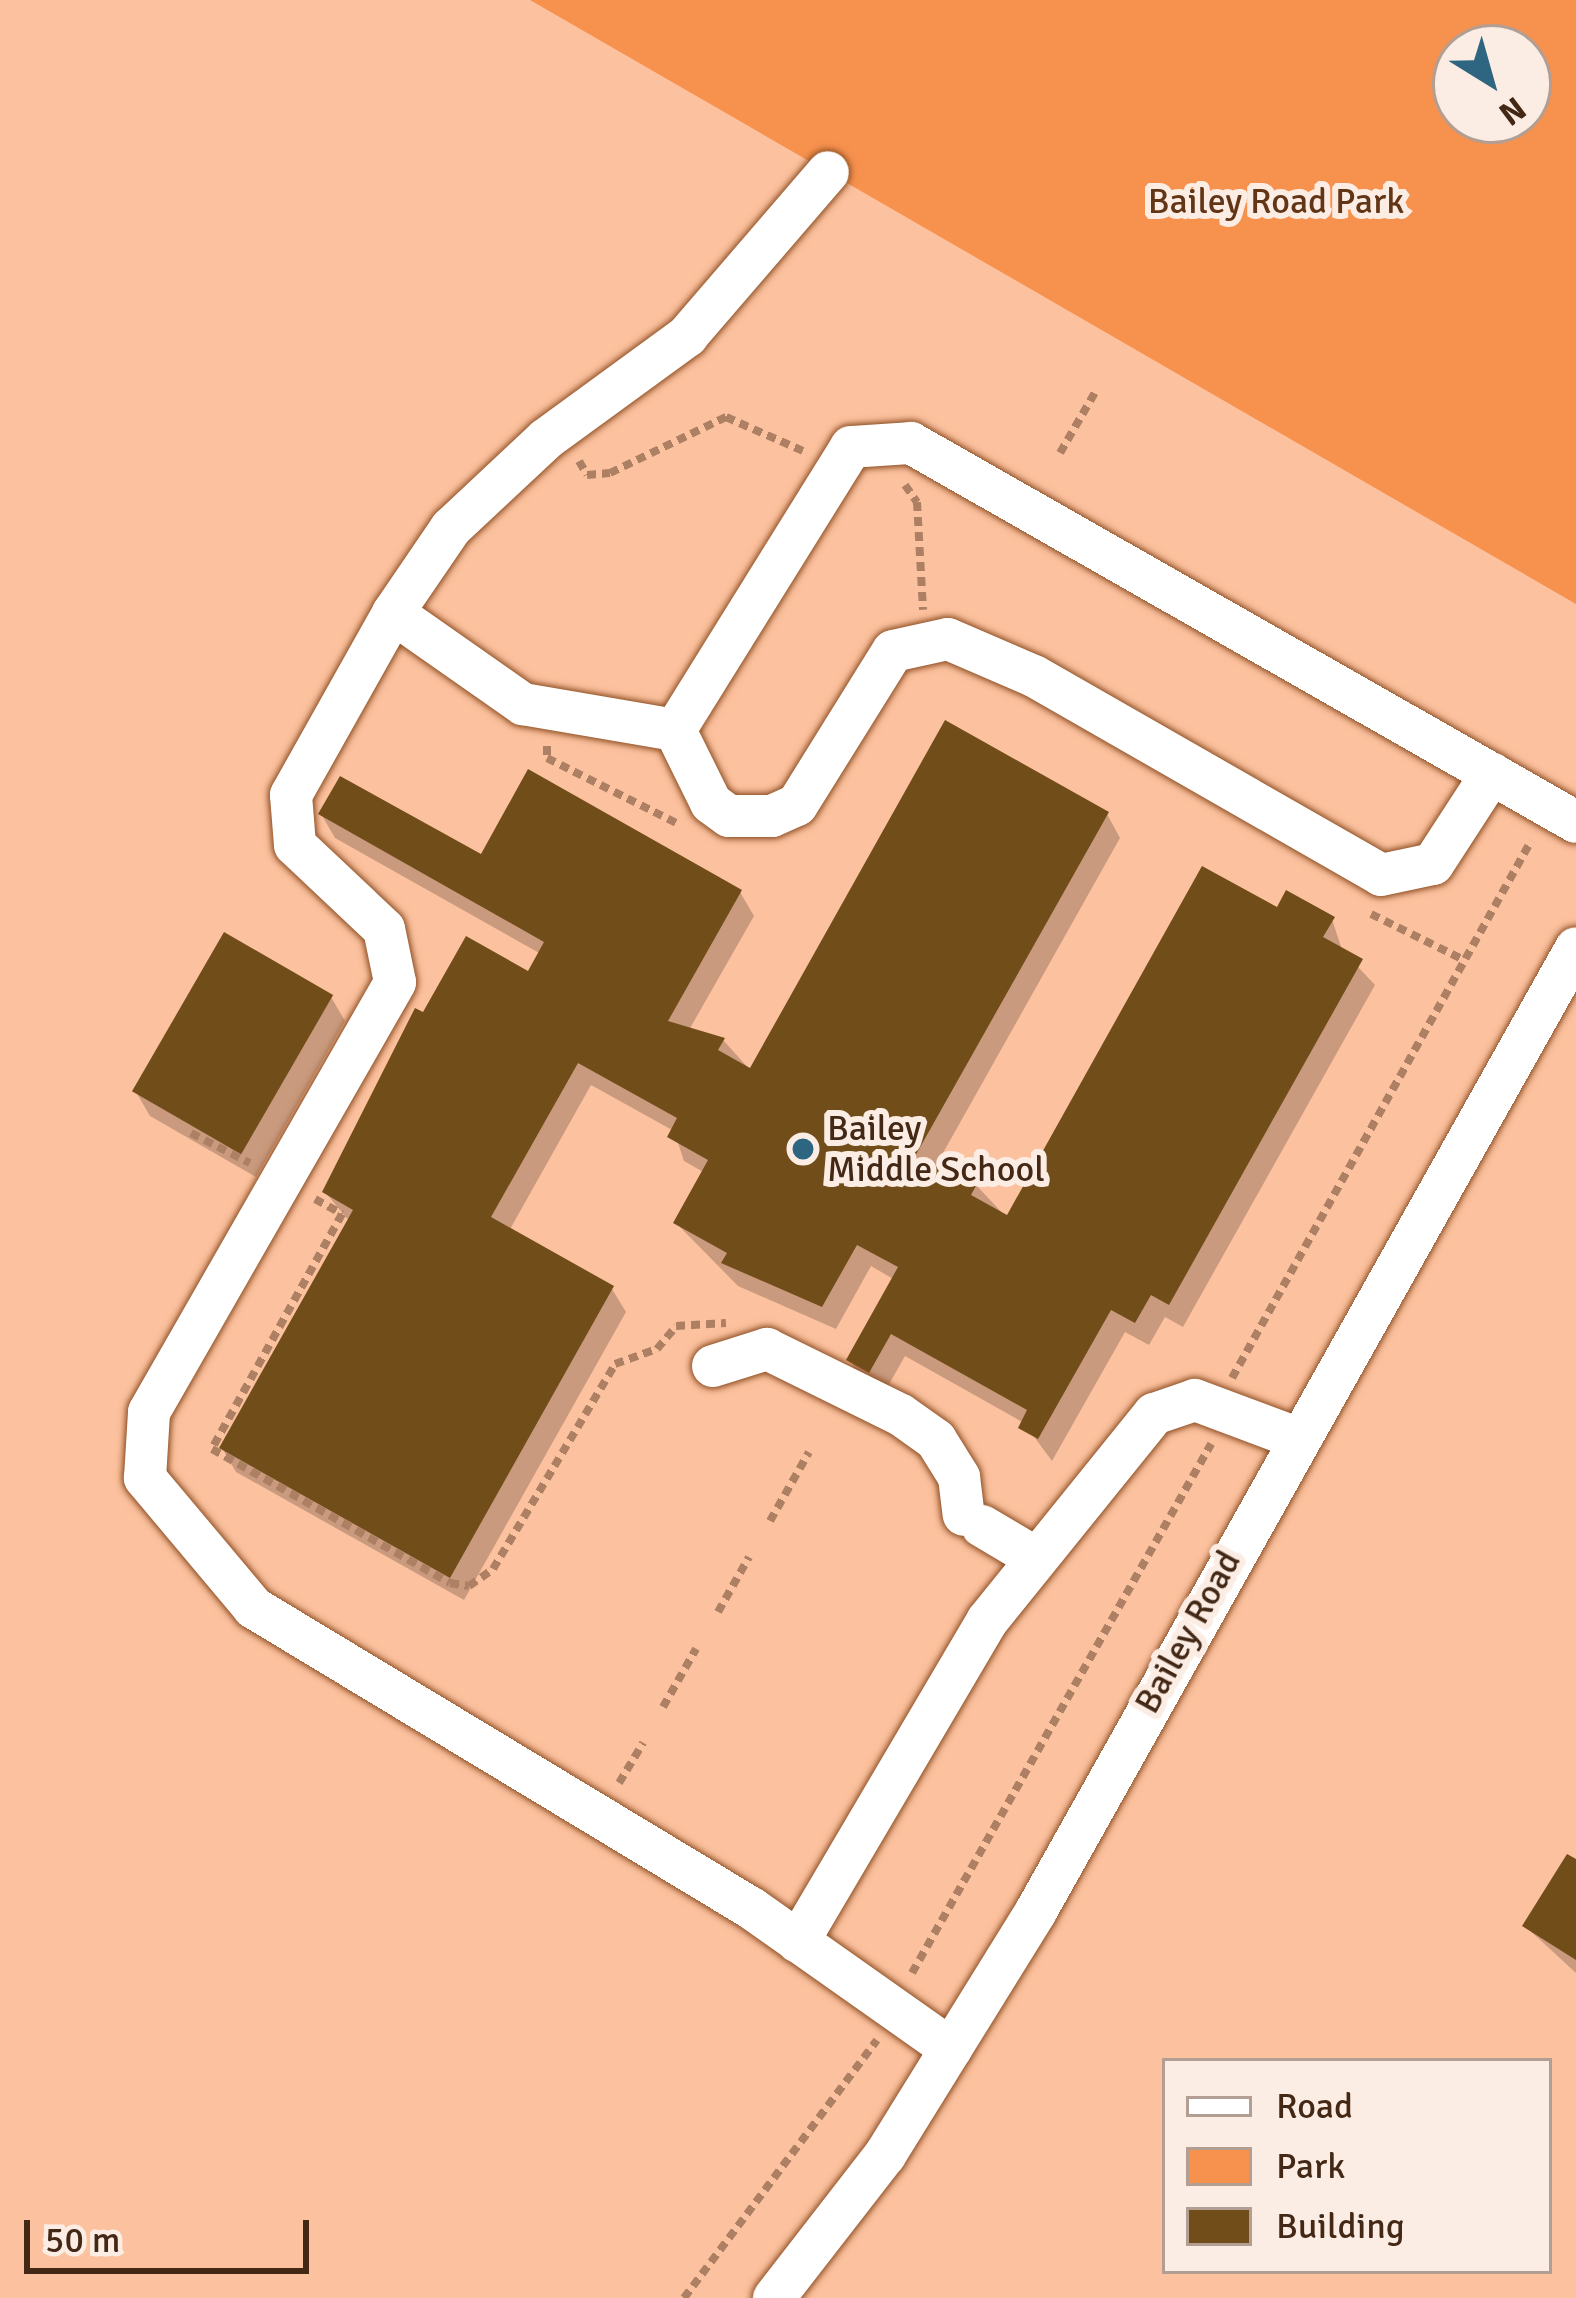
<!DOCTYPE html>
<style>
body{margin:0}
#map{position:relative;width:1576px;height:2298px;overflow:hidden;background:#fcc19e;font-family:Signika,sans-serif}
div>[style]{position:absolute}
.green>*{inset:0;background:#f7914e}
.shadow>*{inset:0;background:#0003}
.building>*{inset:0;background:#714d19;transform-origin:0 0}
.path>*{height:8px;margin-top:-4px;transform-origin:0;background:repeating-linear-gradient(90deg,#ad8064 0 9px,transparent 0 15px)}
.roads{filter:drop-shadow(0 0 3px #8f5024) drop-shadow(0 0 3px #8f5024)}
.minor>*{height:42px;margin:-21px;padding:0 21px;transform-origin:21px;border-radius:21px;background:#fff}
.dots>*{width:33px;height:33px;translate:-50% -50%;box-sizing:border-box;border:6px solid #fcede4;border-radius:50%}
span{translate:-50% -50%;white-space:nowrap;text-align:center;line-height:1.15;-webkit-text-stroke:12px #fcede4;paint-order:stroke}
.park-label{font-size:36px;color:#623516}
.poi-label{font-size:36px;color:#442816}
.left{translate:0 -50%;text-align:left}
.street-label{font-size:36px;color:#442816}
.legend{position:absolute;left:1162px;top:2058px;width:390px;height:216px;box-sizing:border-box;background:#fcede4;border:3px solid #b29e92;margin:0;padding:15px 21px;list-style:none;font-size:36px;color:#442816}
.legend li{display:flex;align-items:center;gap:24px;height:60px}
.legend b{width:60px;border:3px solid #b29e92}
.north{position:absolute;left:1432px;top:24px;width:120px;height:120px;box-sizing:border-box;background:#fcede4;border:3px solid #b29e92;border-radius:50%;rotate:143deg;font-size:33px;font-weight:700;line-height:48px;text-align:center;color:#442816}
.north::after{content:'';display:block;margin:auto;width:42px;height:54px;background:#2e6580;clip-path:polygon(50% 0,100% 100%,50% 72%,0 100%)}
.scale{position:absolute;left:24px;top:2220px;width:285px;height:54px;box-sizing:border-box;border:6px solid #442816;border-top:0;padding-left:15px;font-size:36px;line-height:42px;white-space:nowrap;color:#442816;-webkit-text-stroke:9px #fcede4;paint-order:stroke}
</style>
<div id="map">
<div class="green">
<i style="clip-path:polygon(evenodd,530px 0,1576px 0,1576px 604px,828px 172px,530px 0,1456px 48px,1528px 48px,1528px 120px,1456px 120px,1456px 48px)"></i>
</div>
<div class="shadow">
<i style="clip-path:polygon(321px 814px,482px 859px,740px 892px,754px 916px,689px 1030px,723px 1040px,752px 1072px,1107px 814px,1120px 838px,934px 1169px,976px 1185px,1008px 1219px,1278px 911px,1332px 919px,1342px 950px,1375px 985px,1183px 1327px,1165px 1317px,1149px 1345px,1125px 1332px,1052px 1461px,1024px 1423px,905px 1356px,883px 1395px,864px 1384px,850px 1360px,895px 1280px,871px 1266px,836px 1329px,738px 1286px,676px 1223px,705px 1173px,684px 1161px,674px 1131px,591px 1085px,509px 1231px,612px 1289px,626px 1312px,464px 1600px,236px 1472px,222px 1448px,350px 1222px,325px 1192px,424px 1016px,529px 975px,541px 954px,335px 838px)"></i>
<i style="clip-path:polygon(331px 997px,345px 1021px,256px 1177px,150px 1116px,136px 1092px)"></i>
<i style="clip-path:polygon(1576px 1863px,1576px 1973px,1525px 1926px)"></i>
</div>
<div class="building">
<i style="clip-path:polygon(945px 720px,1109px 812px,914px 1158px,978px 1182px,971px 1195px,1007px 1215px,1202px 866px,1277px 907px,1286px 890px,1335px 917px,1323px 937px,1363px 959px,1169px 1305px,1151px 1295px,1135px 1323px,1111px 1310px,1038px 1439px,1018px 1428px,1027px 1410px,891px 1334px,869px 1373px,846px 1360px,898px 1267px,857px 1245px,822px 1307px,721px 1263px,727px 1253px,673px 1223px,708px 1160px,667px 1137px,677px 1118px,578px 1063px,491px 1217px,614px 1286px,450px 1578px,219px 1448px,353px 1210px,322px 1192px,415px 1008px,423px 1012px,466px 936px,528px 971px,544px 942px,318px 814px,340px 776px,481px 854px,528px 769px,742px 890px,668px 1021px,725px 1038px,718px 1050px,750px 1068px)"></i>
<i style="left:224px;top:932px;width:126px;height:184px;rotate:30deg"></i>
<i style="clip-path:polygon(1567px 1854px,1576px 1859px,1576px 1960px,1522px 1926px)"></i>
</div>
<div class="path">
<i style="left:1060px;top:453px;width:74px;rotate:-60deg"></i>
<i style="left:579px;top:461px;width:16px;rotate:60deg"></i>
<i style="left:587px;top:475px;width:23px;rotate:-5deg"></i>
<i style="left:610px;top:473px;width:129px;rotate:-25.8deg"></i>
<i style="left:726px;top:417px;width:84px;rotate:23.8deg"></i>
<i style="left:905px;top:485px;width:21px;rotate:55deg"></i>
<i style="left:917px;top:502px;width:108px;rotate:86.8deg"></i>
<i style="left:547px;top:746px;width:12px;rotate:90deg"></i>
<i style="left:547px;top:758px;width:147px;rotate:26.7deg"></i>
<i style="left:1371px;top:914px;width:104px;rotate:26.3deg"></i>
<i style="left:191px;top:1133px;width:66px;rotate:27deg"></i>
<i style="left:315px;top:1199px;width:31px;rotate:29deg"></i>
<i style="left:342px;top:1214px;width:269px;rotate:119deg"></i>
<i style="left:212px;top:1449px;width:273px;rotate:29.4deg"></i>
<i style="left:450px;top:1583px;width:19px;rotate:9deg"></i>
<i style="left:469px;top:1586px;width:29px;rotate:-35deg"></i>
<i style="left:493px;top:1569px;width:239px;rotate:-59.2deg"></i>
<i style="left:615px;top:1364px;width:45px;rotate:-19.7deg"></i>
<i style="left:657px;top:1349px;width:30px;rotate:-50deg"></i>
<i style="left:676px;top:1326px;width:50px;rotate:-3.4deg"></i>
<i style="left:1232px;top:1378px;width:615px;rotate:-60.89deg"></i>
<i style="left:770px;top:1521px;width:79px;rotate:-60.5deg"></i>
<i style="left:718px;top:1612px;width:63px;rotate:-60.6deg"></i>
<i style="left:663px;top:1707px;width:67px;rotate:-60.4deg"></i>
<i style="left:619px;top:1783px;width:47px;rotate:-59deg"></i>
<i style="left:912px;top:1973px;width:608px;rotate:-60.52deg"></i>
<i style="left:684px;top:2298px;width:322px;rotate:-53.2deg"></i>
</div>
<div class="roads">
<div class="minor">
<i style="left:393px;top:613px;width:103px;rotate:-55.7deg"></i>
<i style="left:451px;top:528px;width:130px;rotate:-43.1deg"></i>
<i style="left:546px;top:439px;width:175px;rotate:-36.1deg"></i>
<i style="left:687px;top:336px;width:216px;rotate:-49.3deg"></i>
<i style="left:675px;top:730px;width:81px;rotate:63.7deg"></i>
<i style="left:711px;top:803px;width:22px;rotate:36deg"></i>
<i style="left:729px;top:816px;width:43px"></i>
<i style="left:772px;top:816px;width:27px;rotate:-24deg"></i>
<i style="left:797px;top:805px;width:181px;rotate:-58.1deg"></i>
<i style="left:893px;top:651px;width:56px;rotate:-12.3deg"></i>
<i style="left:948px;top:639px;width:94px;rotate:23.3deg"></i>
<i style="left:1034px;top:676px;width:400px;rotate:29.8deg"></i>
<i style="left:1381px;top:875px;width:53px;rotate:-11.9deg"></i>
<i style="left:1433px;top:864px;width:108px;rotate:-57deg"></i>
<i style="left:713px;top:1366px;width:57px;rotate:-17.5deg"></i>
<i style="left:767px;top:1349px;width:149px;rotate:26.2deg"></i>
<i style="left:901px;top:1415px;width:43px;rotate:35.5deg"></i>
<i style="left:936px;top:1440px;width:44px;rotate:58.1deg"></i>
<i style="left:959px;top:1477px;width:38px;rotate:83deg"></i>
<i style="left:982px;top:1526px;width:63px;rotate:30.7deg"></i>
<i style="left:798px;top:1942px;width:373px;rotate:-59.5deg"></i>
<i style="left:987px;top:1621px;width:266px;rotate:-51.1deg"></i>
<i style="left:1154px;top:1414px;width:43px;rotate:-18.9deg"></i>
<i style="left:1195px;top:1400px;width:106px;rotate:20.5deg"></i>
<i style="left:951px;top:2049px;width:245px;rotate:-144.8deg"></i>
<i style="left:751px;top:1908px;width:581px;rotate:-148.88deg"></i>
<i style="left:254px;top:1608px;width:170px;rotate:-130deg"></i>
<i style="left:145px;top:1478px;width:66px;rotate:-86.5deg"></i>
<i style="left:149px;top:1412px;width:495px;rotate:-60.2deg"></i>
<i style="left:395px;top:982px;width:54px;rotate:-101.7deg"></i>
<i style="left:384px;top:929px;width:122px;rotate:-136.7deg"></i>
<i style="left:295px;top:845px;width:50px;rotate:-94.6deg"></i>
<i style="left:291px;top:795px;width:209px;rotate:-60.7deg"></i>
<i style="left:393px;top:613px;width:159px;rotate:35deg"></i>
<i style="left:523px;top:704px;width:154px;rotate:9.7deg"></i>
<i style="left:675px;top:730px;width:333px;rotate:-58.1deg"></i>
<i style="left:851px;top:447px;width:60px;rotate:-3.8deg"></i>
<i style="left:911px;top:443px;width:765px;rotate:29.68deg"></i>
<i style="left:774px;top:2298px;width:181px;rotate:-52.2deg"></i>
<i style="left:885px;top:2155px;width:285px;rotate:-58.2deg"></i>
<i style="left:1035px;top:1913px;width:1106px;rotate:-60.72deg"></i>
</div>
</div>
<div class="dots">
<i style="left:803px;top:1149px;background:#2e6580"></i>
</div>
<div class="park-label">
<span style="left:1276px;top:202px">Bailey Road Park</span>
</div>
<div class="poi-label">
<span class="left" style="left:827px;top:1149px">Bailey<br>Middle School</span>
</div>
<div class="street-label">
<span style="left:1188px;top:1632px;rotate:-61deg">Bailey Road</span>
</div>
<ul class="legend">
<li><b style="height:15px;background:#fff"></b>Road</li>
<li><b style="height:33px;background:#f7914e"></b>Park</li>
<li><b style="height:33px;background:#714d19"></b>Building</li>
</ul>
<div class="north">N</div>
<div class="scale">50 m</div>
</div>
